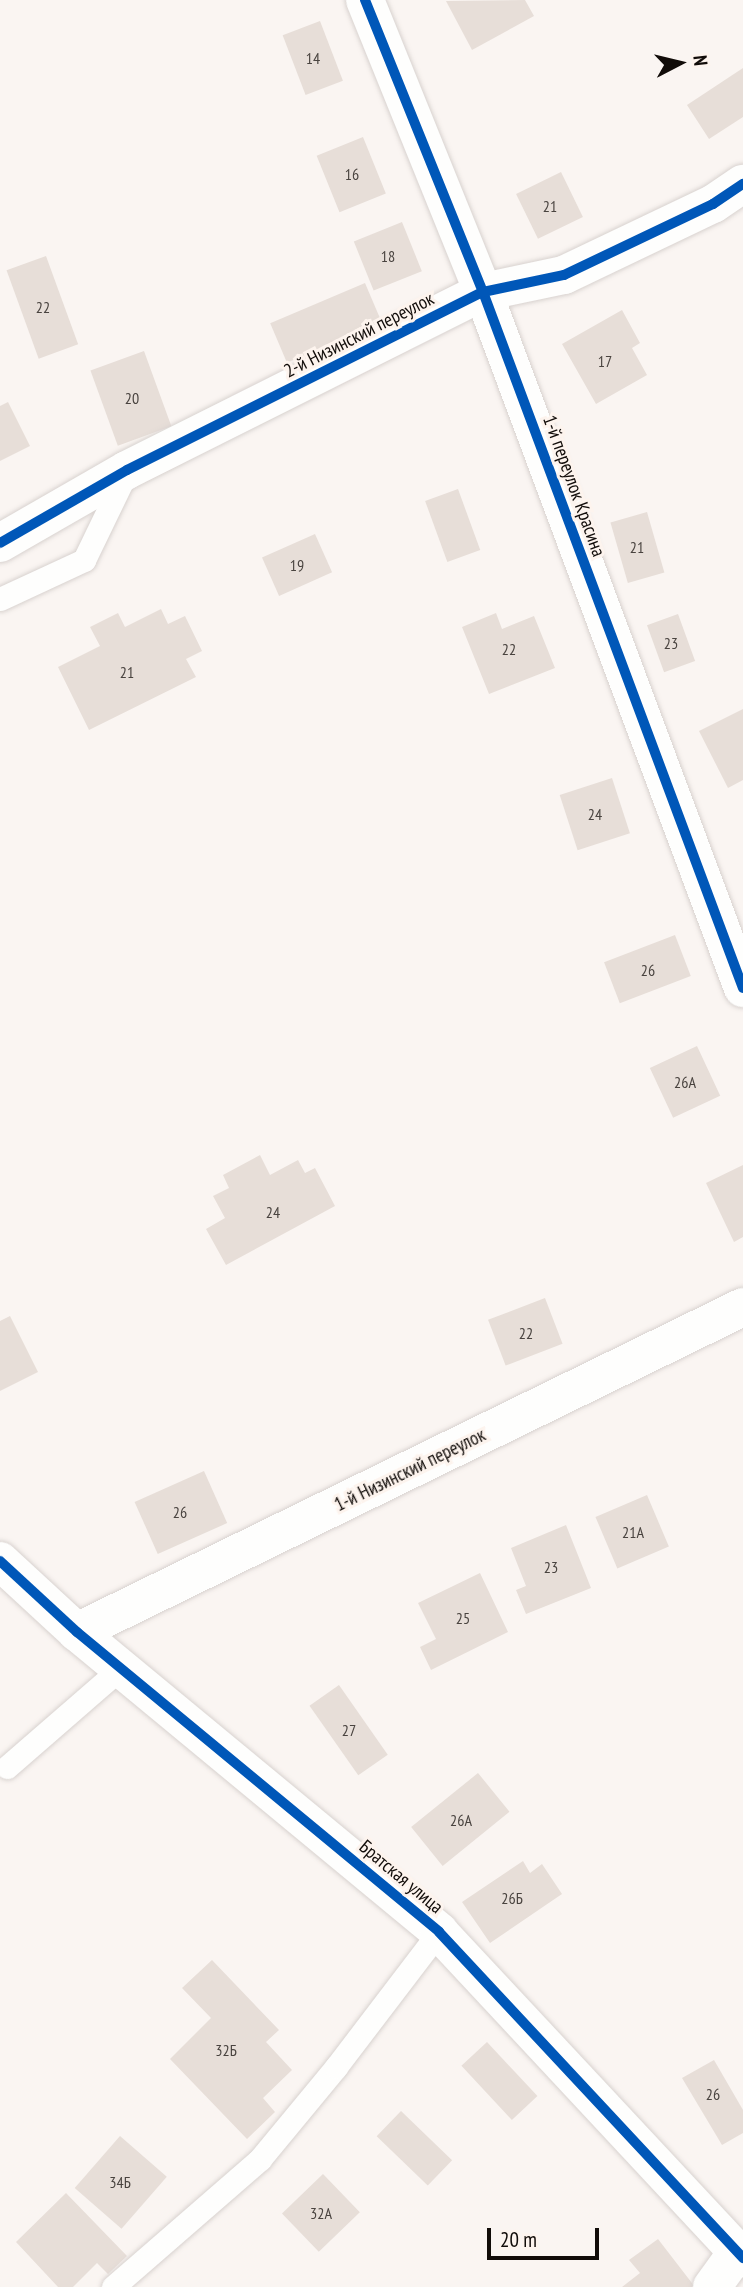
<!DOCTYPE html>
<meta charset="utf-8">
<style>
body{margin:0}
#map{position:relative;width:743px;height:2287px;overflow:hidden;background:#faf5f2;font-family:"PT Sans Narrow",sans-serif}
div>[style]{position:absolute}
.building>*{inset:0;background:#e7ded8;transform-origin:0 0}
.roads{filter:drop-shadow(0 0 2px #d8d2cf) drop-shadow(0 0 2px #d8d2cf)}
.service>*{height:23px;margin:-11.5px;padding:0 11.5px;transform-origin:11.5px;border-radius:11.5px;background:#fefefd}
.minor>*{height:38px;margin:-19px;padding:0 19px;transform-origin:19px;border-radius:19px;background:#fefefd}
.tertiary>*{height:38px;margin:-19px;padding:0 19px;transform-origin:19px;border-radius:19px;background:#fefefd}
.cycleway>*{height:10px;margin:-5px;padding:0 5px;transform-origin:5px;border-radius:5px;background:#0057b8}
span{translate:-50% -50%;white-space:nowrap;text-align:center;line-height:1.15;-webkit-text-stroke:6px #fdf4ee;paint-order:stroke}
.number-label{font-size:16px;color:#49433f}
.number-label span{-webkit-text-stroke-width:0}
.street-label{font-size:19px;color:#110c09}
.north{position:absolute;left:645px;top:28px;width:70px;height:70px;-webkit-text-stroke:5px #fdf4ee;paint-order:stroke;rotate:83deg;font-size:19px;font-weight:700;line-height:28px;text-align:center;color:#110c09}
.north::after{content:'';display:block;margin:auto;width:24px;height:32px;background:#110c09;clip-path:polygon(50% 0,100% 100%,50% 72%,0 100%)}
.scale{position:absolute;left:487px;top:2228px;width:112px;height:32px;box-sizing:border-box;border:4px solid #110c09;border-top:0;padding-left:9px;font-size:21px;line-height:24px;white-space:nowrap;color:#110c09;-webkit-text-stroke:5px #fdf4ee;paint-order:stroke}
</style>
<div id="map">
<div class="building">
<i style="clip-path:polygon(525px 0,534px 16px,472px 50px,446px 1px)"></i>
<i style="left:320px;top:21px;width:64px;height:40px;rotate:69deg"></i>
<i style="clip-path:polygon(743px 68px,743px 117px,709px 139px,687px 105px)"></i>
<i style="left:363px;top:137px;width:61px;height:50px;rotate:68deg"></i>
<i style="left:561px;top:172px;width:50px;height:50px;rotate:64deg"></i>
<i style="left:402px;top:222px;width:53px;height:52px;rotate:68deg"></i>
<i style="left:46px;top:256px;width:94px;height:42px;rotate:70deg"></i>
<i style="left:365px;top:283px;width:43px;height:103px;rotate:67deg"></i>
<i style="clip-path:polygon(622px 310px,640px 343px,632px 348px,647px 375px,596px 404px,562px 344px)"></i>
<i style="left:144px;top:351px;width:80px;height:57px;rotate:70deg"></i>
<i style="clip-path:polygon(8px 402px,30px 446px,0 461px,0 406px)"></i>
<i style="left:458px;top:489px;width:65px;height:35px;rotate:70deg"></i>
<i style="left:647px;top:512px;width:63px;height:38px;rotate:74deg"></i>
<i style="left:315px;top:534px;width:42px;height:58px;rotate:66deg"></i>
<i style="clip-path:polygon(161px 609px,168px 624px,185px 616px,202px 651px,186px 659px,196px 677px,89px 730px,58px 667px,100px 646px,90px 627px,118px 613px,125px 627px)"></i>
<i style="clip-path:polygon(496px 613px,502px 629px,534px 616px,555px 668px,489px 694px,462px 627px)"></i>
<i style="left:678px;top:614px;width:50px;height:33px;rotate:70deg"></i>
<i style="clip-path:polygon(743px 709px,743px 780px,728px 788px,699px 731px)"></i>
<i style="left:612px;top:778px;width:58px;height:55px;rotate:72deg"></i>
<i style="left:675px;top:935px;width:44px;height:76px;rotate:69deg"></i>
<i style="left:697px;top:1046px;width:55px;height:52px;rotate:65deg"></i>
<i style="clip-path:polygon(260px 1155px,270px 1175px,298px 1160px,305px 1173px,315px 1168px,335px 1206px,226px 1265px,206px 1229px,225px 1218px,213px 1196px,229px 1188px,223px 1175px)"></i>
<i style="clip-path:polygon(743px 1165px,743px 1237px,734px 1242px,706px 1183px)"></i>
<i style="left:545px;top:1298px;width:49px;height:61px;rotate:69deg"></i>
<i style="clip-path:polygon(10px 1316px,38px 1372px,0 1391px,0 1321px)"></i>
<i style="left:204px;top:1471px;width:57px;height:76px;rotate:66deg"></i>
<i style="left:647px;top:1495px;width:56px;height:56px;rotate:67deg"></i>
<i style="clip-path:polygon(566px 1525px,591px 1588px,526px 1614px,516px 1590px,526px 1586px,511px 1548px)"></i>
<i style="clip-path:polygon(480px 1573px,508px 1632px,431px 1670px,420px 1647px,436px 1639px,418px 1603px)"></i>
<i style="left:339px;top:1685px;width:85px;height:36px;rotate:55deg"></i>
<i style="left:478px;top:1773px;width:50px;height:86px;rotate:51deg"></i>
<i style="clip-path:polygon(523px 1861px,530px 1873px,542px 1864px,562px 1894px,490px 1943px,462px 1902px)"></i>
<i style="clip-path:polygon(212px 1960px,279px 2030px,266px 2042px,292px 2070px,263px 2098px,275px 2112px,247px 2139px,170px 2059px,211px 2018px,182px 1988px)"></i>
<i style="left:487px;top:2042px;width:74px;height:35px;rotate:47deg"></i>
<i style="clip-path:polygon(714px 2060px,743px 2110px,743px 2133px,722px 2145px,682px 2078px)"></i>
<i style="left:401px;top:2111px;width:71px;height:35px;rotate:44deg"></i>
<i style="left:120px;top:2136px;width:62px;height:69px;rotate:41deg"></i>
<i style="left:323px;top:2174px;width:53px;height:57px;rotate:46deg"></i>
<i style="clip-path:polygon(66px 2193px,127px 2256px,108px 2274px,97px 2263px,73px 2287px,58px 2287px,16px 2242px)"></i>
<i style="clip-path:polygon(658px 2239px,695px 2287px,622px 2287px,640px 2273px,629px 2260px)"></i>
</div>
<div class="roads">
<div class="service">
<i style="left:0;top:599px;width:93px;rotate:-24.9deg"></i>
<i style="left:84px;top:560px;width:97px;rotate:-64.2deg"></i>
<i style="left:7px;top:1767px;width:151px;rotate:-41deg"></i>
<i style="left:113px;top:2287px;width:195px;rotate:-41deg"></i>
<i style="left:260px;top:2159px;width:119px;rotate:-50.4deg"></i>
<i style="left:336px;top:2067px;width:170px;rotate:-52.7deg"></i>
</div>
<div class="minor">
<i style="left:365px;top:0;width:315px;rotate:68deg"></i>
<i style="left:483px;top:292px;width:743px;rotate:69.52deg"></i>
<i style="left:0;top:543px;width:146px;rotate:-29.9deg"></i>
<i style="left:127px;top:470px;width:398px;rotate:-26.6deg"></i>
<i style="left:483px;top:292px;width:83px;rotate:-11.9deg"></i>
<i style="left:564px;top:275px;width:165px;rotate:-25.5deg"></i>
<i style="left:713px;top:204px;width:36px;rotate:-34deg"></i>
<i style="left:77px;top:1632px;width:741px;rotate:-26.01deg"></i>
<i style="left:712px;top:2287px;width:44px;rotate:-54.2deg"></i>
</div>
<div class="tertiary">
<i style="left:0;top:1561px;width:105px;rotate:42.7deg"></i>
<i style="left:77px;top:1632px;width:470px;rotate:39.6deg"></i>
<i style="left:439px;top:1932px;width:446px;rotate:47deg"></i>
</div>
</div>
<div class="cycleway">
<i style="left:365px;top:0;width:315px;rotate:68deg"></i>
<i style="left:483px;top:292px;width:743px;rotate:69.52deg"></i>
<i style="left:0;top:543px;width:146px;rotate:-29.9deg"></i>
<i style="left:127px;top:470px;width:398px;rotate:-26.6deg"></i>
<i style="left:483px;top:292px;width:83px;rotate:-11.9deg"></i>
<i style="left:564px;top:275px;width:165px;rotate:-25.5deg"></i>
<i style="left:713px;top:204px;width:36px;rotate:-34deg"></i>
<i style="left:0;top:1561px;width:105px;rotate:42.7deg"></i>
<i style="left:77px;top:1632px;width:470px;rotate:39.6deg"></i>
<i style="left:439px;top:1932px;width:446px;rotate:47deg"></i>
</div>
<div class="number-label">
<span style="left:313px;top:58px">14</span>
<span style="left:352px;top:174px">16</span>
<span style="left:550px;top:206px">21</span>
<span style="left:388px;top:256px">18</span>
<span style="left:43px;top:307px">22</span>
<span style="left:605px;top:361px">17</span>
<span style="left:132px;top:398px">20</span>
<span style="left:637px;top:547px">21</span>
<span style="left:297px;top:565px">19</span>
<span style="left:671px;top:643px">23</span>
<span style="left:509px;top:649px">22</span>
<span style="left:127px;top:672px">21</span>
<span style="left:595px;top:814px">24</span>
<span style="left:648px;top:970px">26</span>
<span style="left:685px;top:1082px">26А</span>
<span style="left:273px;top:1212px">24</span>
<span style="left:526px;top:1333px">22</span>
<span style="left:180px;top:1512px">26</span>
<span style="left:633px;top:1532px">21А</span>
<span style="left:551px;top:1567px">23</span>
<span style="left:463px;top:1618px">25</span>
<span style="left:349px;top:1730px">27</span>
<span style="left:461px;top:1820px">26А</span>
<span style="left:512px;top:1898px">26Б</span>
<span style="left:226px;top:2050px">32Б</span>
<span style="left:713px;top:2094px">26</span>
<span style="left:120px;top:2182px">34Б</span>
<span style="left:321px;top:2213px">32А</span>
</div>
<div class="street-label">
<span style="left:359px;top:335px;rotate:-27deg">2-й Низинский переулок</span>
<span style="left:574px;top:486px;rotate:70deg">1-й переулок Красина</span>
<span style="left:410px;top:1470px;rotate:-26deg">1-й Низинский переулок</span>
<span style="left:401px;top:1877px;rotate:40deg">Братская улица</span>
</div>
<div class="north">N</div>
<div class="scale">20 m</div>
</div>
